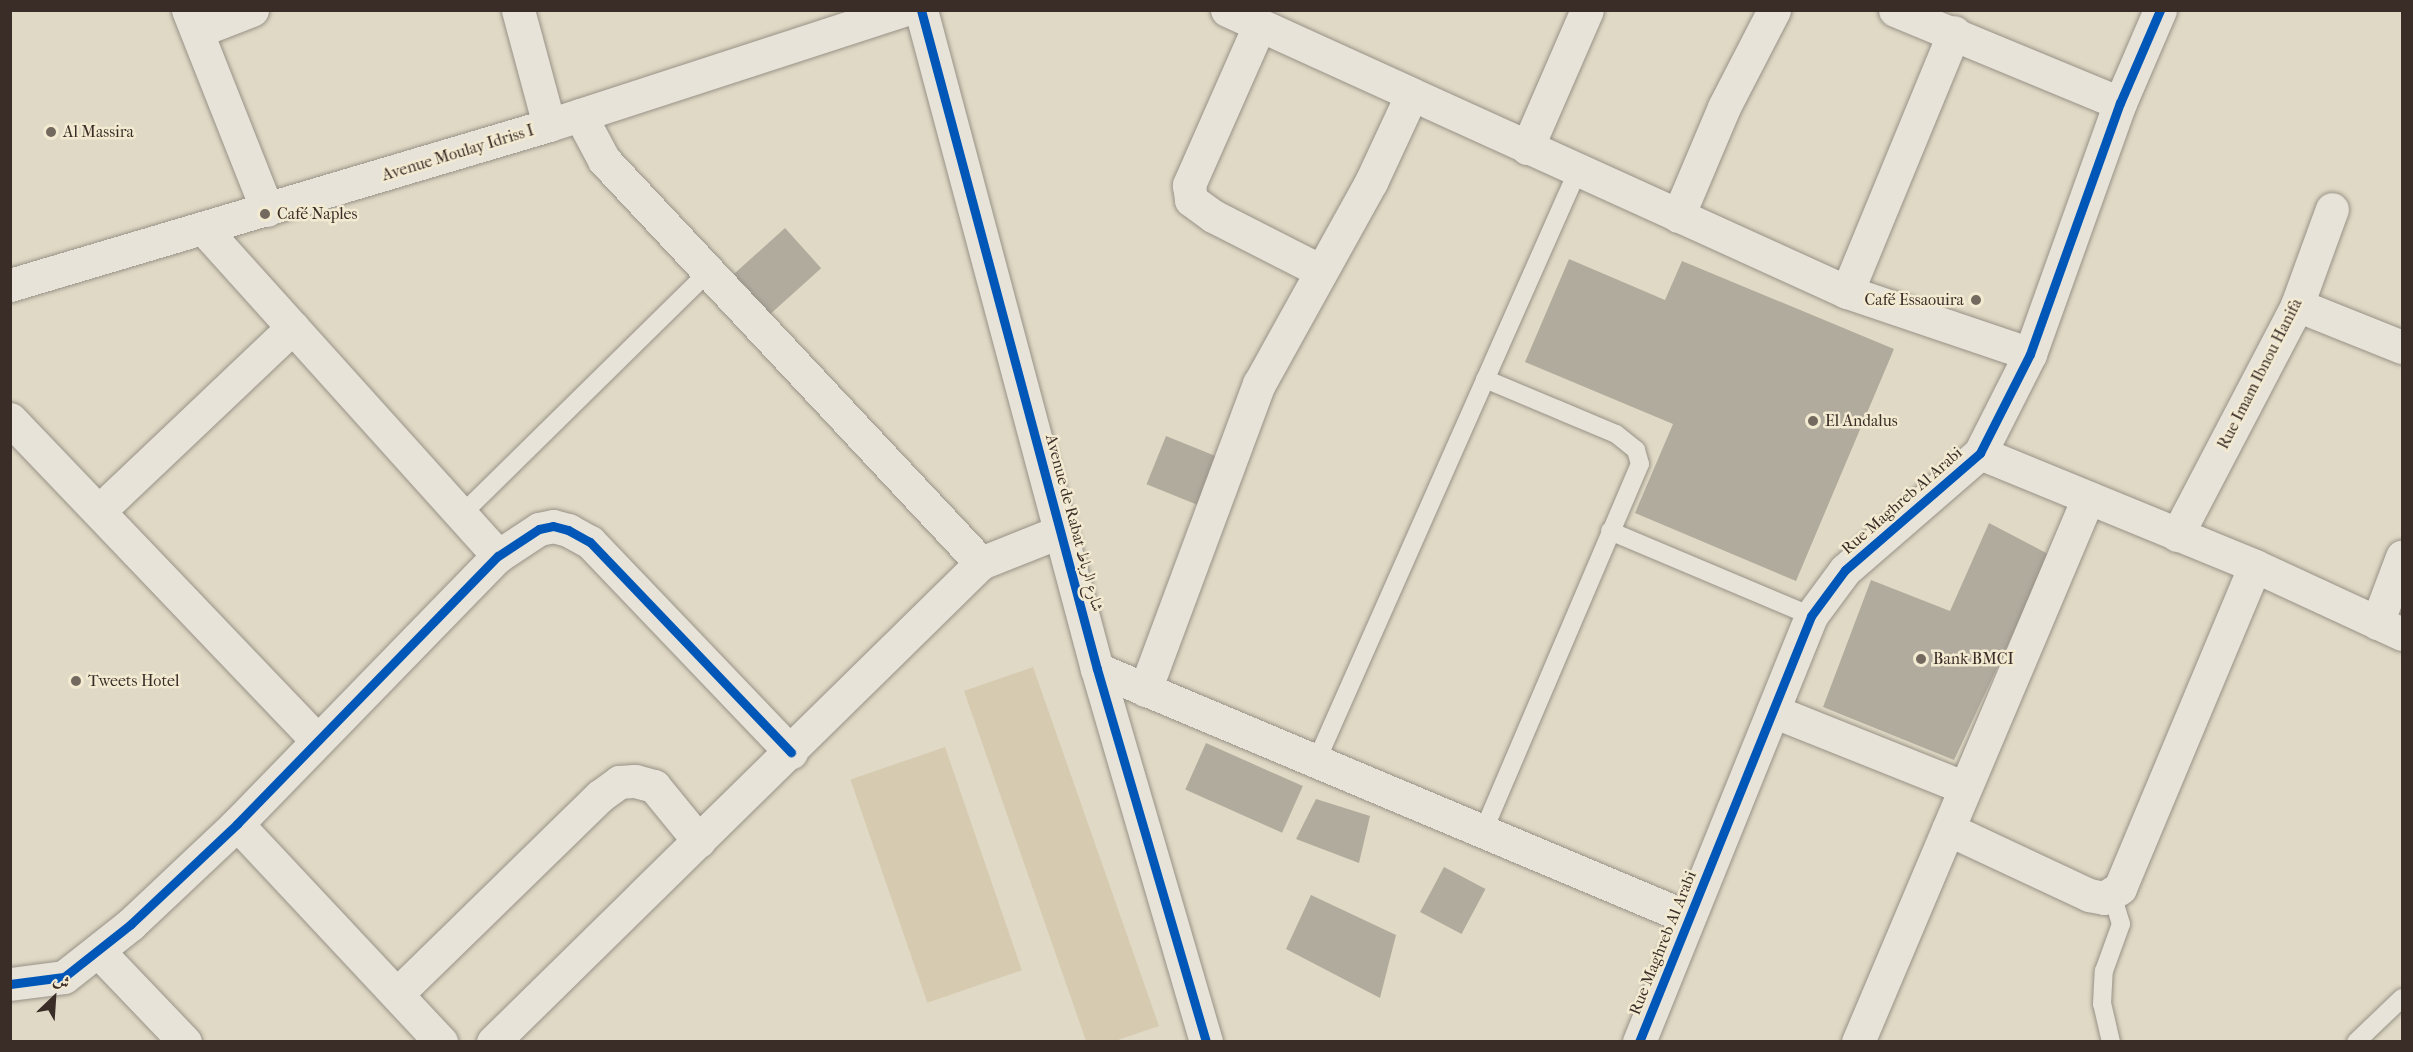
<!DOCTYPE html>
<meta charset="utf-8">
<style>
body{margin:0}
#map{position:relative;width:2413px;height:1052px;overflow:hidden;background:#e0d9c5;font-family:"IM FELL French Canon",Amiri,serif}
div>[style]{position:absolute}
.green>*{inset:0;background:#d6cbb1;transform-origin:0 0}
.building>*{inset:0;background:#b1ab9e;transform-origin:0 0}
.roads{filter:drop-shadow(0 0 2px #989287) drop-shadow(0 0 2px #989287)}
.lane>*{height:18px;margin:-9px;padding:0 9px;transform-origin:9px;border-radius:9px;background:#e7e3d9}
.street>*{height:33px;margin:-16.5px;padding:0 16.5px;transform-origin:16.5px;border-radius:16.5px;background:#e7e3d9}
.secondary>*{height:33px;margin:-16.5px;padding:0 16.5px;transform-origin:16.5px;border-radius:16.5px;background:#e7e3d9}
.cycleway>*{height:9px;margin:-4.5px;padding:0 4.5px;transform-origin:4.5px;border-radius:4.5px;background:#0057b8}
.dots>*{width:16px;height:16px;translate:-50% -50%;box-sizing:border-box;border:3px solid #f3ead2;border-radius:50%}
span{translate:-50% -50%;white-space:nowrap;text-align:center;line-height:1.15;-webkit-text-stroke:5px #f3ead2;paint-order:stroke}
.poi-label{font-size:16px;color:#3a2c26}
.left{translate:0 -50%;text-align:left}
.right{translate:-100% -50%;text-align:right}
.street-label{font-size:16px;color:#3a2c26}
.frame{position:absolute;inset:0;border:12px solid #3a2c26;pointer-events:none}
.north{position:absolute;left:24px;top:968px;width:60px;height:60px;-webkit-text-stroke:4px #f3ead2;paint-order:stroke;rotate:25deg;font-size:16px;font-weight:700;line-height:24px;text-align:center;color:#3a2c26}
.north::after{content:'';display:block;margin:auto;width:21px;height:27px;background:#3a2c26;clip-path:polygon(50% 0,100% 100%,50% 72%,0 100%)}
</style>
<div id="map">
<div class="green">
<i style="clip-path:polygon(1033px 667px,1159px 1026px,1115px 1041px,1086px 1041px,964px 691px)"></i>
<i style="left:945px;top:747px;width:236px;height:100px;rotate:71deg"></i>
</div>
<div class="building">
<i style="left:785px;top:228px;width:54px;height:71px;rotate:48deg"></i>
<i style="clip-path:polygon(1569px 259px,1665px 300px,1682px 261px,1894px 349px,1796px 581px,1635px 513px,1673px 424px,1525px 362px)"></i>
<i style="left:1166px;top:436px;width:58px;height:52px;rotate:22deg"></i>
<i style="clip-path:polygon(1989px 523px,2050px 555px,1954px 760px,1823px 707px,1871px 580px,1950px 611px)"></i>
<i style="left:1206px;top:743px;width:106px;height:51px;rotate:24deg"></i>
<i style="clip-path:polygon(1316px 799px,1370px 816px,1359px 863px,1296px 839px)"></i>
<i style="left:1444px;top:867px;width:47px;height:51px;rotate:28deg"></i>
<i style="clip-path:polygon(1311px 895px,1396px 935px,1380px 998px,1286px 949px)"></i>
</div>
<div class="roads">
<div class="lane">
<i style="left:461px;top:515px;width:346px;rotate:-44.5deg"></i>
<i style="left:1610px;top:531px;width:218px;rotate:22.9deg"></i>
<i style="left:1316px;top:762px;width:647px;rotate:-66.13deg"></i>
<i style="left:1483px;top:832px;width:400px;rotate:-66.9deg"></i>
<i style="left:1640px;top:464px;width:15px;rotate:-106deg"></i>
<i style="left:1636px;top:450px;width:26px;rotate:-141deg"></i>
<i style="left:1616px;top:434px;width:142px;rotate:-157.2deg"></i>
<i style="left:2111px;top:1042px;width:39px;rotate:-103deg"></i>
<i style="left:2102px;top:1004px;width:33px;rotate:-87deg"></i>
<i style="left:2104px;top:971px;width:50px;rotate:-70.1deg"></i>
<i style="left:2121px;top:924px;width:31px;rotate:-107deg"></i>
<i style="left:2356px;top:1042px;width:64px;rotate:-43.7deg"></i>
</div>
<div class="street">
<i style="left:188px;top:10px;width:215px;rotate:68.4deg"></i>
<i style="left:518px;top:10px;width:119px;rotate:74.9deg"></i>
<i style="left:1227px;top:10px;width:681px;rotate:24.46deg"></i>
<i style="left:1847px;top:292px;width:193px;rotate:18.7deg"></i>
<i style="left:1895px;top:10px;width:243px;rotate:22.5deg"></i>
<i style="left:1259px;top:26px;width:174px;rotate:113.8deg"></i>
<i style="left:1189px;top:185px;width:15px;rotate:82deg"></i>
<i style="left:1191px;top:200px;width:27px;rotate:36deg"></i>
<i style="left:1213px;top:216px;width:119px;rotate:27deg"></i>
<i style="left:198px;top:31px;width:58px;rotate:-21.3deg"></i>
<i style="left:580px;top:115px;width:51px;rotate:61.9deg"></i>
<i style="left:604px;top:160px;width:552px;rotate:46.91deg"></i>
<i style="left:1527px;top:148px;width:150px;rotate:-66.5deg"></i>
<i style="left:1678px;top:216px;width:118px;rotate:-67.1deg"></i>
<i style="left:1724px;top:107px;width:109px;rotate:-62.7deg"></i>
<i style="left:204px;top:229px;width:440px;rotate:48deg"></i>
<i style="left:1847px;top:292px;width:281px;rotate:-67.6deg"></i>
<i style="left:2297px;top:305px;width:113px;rotate:21.8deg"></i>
<i style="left:10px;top:419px;width:444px;rotate:46.3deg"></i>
<i style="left:1980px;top:453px;width:297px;rotate:22.3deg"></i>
<i style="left:2255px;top:566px;width:162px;rotate:24.8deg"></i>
<i style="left:99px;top:511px;width:267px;rotate:-43.5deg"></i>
<i style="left:2177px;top:535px;width:259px;rotate:-62.4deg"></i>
<i style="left:2297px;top:305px;width:102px;rotate:-70deg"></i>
<i style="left:2377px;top:623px;width:71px;rotate:-69.3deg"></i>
<i style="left:1097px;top:669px;width:642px;rotate:22.81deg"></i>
<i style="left:1145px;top:690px;width:327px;rotate:-69.6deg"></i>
<i style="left:1259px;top:384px;width:231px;rotate:-61deg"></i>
<i style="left:1371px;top:182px;width:95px;rotate:-65.1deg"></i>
<i style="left:1773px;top:711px;width:205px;rotate:21.8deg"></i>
<i style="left:237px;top:824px;width:299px;rotate:46.9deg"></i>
<i style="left:1948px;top:829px;width:156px;rotate:25.1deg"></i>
<i style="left:2089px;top:895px;width:15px;rotate:11deg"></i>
<i style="left:2104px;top:898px;width:19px;rotate:-32deg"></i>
<i style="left:2120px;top:888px;width:349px;rotate:-67.3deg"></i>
<i style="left:98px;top:951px;width:126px;rotate:46.3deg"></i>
<i style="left:10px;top:984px;width:54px;rotate:-7.4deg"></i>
<i style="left:64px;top:977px;width:85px;rotate:-38.3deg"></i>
<i style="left:131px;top:924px;width:146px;rotate:-43.3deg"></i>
<i style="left:237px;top:824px;width:374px;rotate:-45.8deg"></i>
<i style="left:498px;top:556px;width:49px;rotate:-33.4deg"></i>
<i style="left:539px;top:529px;width:14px;rotate:-12deg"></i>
<i style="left:553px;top:526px;width:16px;rotate:15deg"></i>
<i style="left:568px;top:530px;width:25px;rotate:29deg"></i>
<i style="left:590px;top:542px;width:291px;rotate:46.3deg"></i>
<i style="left:397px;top:994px;width:284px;rotate:-44.3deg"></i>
<i style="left:600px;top:796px;width:24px;rotate:-36deg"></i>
<i style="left:619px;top:782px;width:16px;rotate:-4deg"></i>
<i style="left:635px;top:781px;width:20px;rotate:15deg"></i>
<i style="left:654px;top:786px;width:71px;rotate:50.7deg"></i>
<i style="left:493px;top:1042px;width:684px;rotate:-44.47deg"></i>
<i style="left:981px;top:563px;width:86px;rotate:-21.8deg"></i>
<i style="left:1639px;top:1042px;width:459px;rotate:-68deg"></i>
<i style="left:1811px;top:616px;width:57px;rotate:-53.5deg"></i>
<i style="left:1845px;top:570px;width:179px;rotate:-40.9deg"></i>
<i style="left:1980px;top:453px;width:111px;rotate:-63.2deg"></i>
<i style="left:2030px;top:354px;width:267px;rotate:-70.3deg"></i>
<i style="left:2120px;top:103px;width:101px;rotate:-66.7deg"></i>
<i style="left:1858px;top:1042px;width:591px;rotate:-67.08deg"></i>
</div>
<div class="secondary">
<i style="left:921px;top:10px;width:682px;rotate:75.05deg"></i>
<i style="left:1097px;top:669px;width:389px;rotate:73.7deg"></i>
<i style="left:10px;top:285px;width:562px;rotate:-16.53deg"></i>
<i style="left:549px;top:125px;width:371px;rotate:-18deg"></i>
</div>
</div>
<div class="cycleway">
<i style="left:921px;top:10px;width:682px;rotate:75.05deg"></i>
<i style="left:1097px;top:669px;width:389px;rotate:73.7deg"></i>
<i style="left:10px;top:984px;width:54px;rotate:-7.4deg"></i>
<i style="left:64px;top:977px;width:85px;rotate:-38.3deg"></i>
<i style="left:131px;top:924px;width:146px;rotate:-43.3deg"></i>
<i style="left:237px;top:824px;width:374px;rotate:-45.8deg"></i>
<i style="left:498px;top:556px;width:49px;rotate:-33.4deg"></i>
<i style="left:539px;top:529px;width:14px;rotate:-12deg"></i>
<i style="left:553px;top:526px;width:16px;rotate:15deg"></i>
<i style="left:568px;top:530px;width:25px;rotate:29deg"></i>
<i style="left:590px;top:542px;width:291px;rotate:46.3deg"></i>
<i style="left:1639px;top:1042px;width:459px;rotate:-68deg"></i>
<i style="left:1811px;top:616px;width:57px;rotate:-53.5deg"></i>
<i style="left:1845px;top:570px;width:179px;rotate:-40.9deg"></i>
<i style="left:1980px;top:453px;width:111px;rotate:-63.2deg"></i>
<i style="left:2030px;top:354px;width:267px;rotate:-70.3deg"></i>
<i style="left:2120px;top:103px;width:101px;rotate:-66.7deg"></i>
</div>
<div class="dots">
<i style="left:51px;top:132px;background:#74695e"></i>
<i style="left:265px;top:214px;background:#74695e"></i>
<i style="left:1976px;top:300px;background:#74695e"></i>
<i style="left:1813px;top:421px;background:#74695e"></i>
<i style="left:1921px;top:659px;background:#74695e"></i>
<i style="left:76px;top:681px;background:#74695e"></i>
</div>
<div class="poi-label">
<span class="left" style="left:63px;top:132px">Al Massira</span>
<span class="left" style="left:277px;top:214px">Café Naples</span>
<span class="right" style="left:1964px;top:300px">Café Essaouira</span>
<span class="left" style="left:1825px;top:421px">El Andalus</span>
<span class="left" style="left:1933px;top:659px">Bank BMCI</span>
<span class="left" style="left:88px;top:681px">Tweets Hotel</span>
</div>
<div class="street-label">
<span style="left:458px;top:153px;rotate:-17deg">Avenue Moulay Idriss I</span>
<span style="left:2260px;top:374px;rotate:-63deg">Rue Imam Ibnou Hanifa</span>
<span style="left:1902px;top:501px;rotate:-41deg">Rue Maghreb Al Arabi</span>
<span style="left:1074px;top:523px;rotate:75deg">Avenue de Rabat شارع الرباط</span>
<span style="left:1663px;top:943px;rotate:-68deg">Rue Maghreb Al Arabi</span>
</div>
<div class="frame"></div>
<div class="north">ش</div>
</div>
